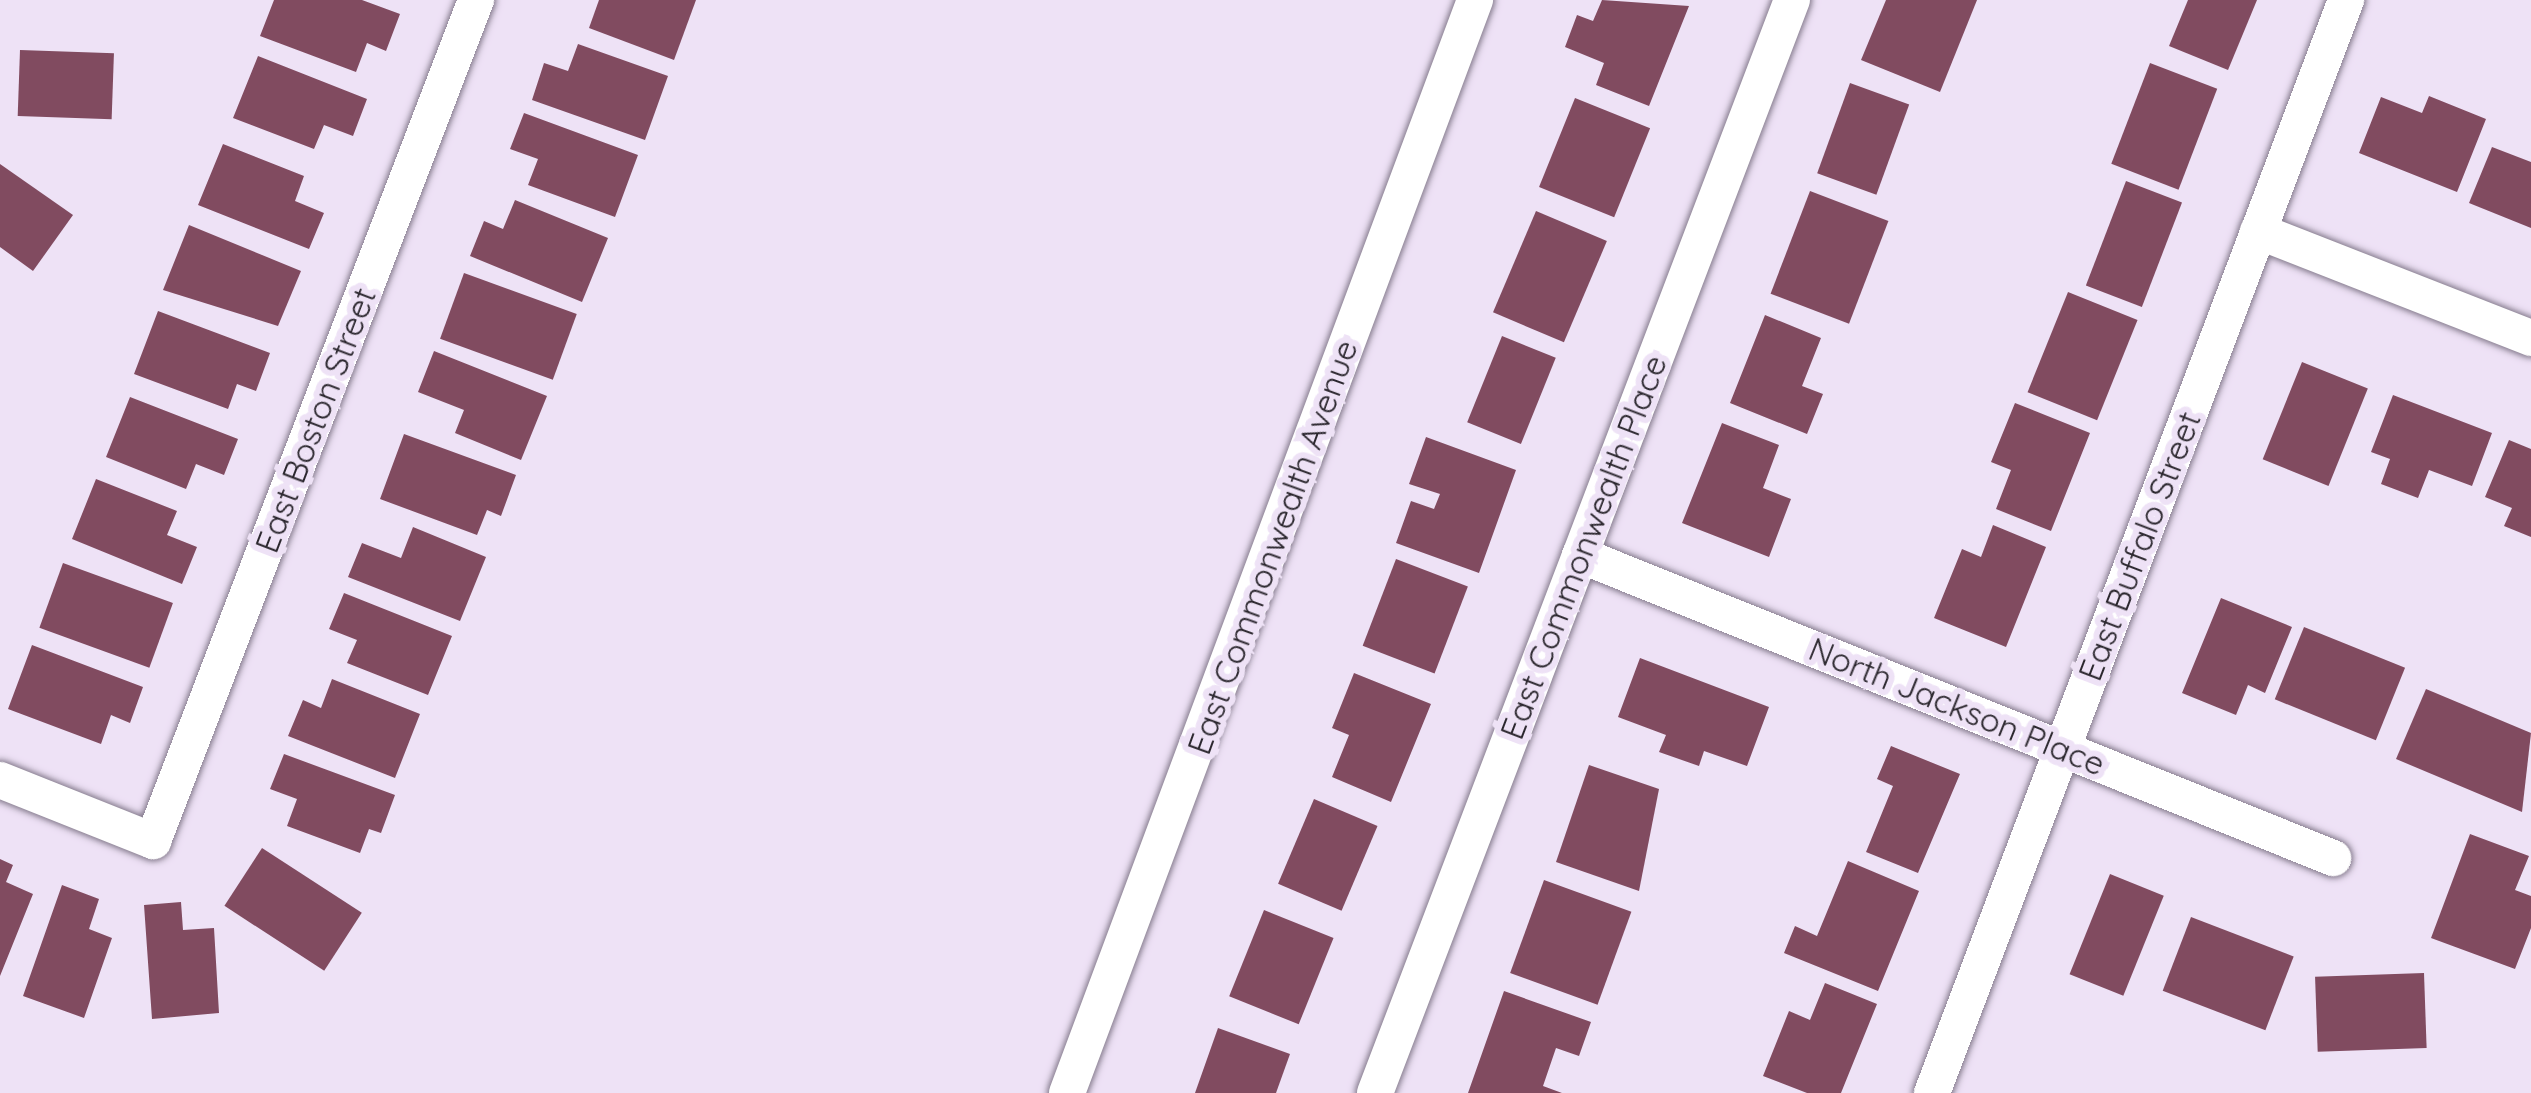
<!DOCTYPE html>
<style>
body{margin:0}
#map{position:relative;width:2531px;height:1093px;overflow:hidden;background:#eee2f6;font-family:Quicksand,sans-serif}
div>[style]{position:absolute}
.building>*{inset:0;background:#814b60;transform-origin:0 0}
.roads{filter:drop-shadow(0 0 3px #867c8e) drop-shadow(0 0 3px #867c8e)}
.minor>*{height:36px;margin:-18px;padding:0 18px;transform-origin:18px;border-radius:18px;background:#fff}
span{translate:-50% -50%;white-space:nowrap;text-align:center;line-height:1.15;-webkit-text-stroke:12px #eee2f6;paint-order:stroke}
.street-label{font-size:33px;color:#2b272e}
</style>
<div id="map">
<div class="building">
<i style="clip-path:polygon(274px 0,362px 0,400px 14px,386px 51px,367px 43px,356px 72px,260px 36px)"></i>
<i style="clip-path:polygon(599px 0,696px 0,674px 60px,589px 28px)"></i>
<i style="clip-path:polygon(1602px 0,1689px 6px,1649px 106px,1596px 85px,1604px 63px,1565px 47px,1577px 15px,1593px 21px)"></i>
<i style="clip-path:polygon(1886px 0,1977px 0,1940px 92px,1861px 60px)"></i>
<i style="clip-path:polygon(2188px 0,2257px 0,2228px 70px,2169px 46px)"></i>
<i style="clip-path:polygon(578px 44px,668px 76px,645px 140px,532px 100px,544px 63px,568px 71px)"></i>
<i style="left:20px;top:50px;width:94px;height:66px;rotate:2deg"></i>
<i style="clip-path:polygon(258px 56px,367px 99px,353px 136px,324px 125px,314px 149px,233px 118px)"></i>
<i style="left:2150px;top:63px;width:72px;height:108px;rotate:21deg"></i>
<i style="left:1850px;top:83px;width:63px;height:96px;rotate:20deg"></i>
<i style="clip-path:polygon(2429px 96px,2486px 119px,2457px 192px,2359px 153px,2381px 97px,2422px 113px)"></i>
<i style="left:1575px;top:98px;width:81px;height:96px;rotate:22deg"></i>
<i style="clip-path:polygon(524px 113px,638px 155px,615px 217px,528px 185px,538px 159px,510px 149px)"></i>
<i style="clip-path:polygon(223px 144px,304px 176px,295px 201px,324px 213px,309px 249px,198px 205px)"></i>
<i style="clip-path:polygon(2492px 147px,2531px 162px,2531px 228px,2469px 203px)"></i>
<i style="clip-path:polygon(0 164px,73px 215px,33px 271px,0 247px)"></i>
<i style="left:2126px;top:181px;width:60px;height:112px;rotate:21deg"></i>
<i style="left:1810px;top:191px;width:84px;height:110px;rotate:21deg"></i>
<i style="clip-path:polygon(515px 200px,608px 238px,582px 302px,470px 256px,484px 221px,503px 229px)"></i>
<i style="left:1536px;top:211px;width:77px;height:110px;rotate:23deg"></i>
<i style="clip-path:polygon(189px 225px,301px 271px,278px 326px,163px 290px)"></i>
<i style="left:464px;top:273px;width:120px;height:70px;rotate:20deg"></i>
<i style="left:2068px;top:292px;width:75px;height:108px;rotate:22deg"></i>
<i style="clip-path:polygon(158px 311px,270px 353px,256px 391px,237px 384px,228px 409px,134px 374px)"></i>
<i style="clip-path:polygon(1765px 315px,1821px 338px,1802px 386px,1823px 394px,1807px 434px,1730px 403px)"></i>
<i style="left:1502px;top:336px;width:58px;height:93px;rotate:22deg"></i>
<i style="clip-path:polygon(434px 351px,547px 396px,521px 460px,455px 433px,464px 410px,418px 392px)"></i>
<i style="left:2302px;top:362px;width:71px;height:105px;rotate:22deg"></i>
<i style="clip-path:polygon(2393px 395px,2492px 433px,2472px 486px,2429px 470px,2418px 498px,2381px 484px,2390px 459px,2371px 452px)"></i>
<i style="clip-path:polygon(130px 397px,238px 439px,224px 475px,196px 464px,186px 489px,106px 457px)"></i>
<i style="clip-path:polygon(2015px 403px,2090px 433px,2051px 531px,1996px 509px,2011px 470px,1991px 462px)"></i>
<i style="clip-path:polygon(1722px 423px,1779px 445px,1763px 488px,1791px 499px,1769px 557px,1682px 523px)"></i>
<i style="clip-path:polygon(404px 434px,516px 475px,501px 516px,487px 510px,477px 535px,380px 499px)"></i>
<i style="clip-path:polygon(1426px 437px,1516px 470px,1479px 573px,1396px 543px,1411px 501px,1434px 509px,1440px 494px,1409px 484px)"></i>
<i style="clip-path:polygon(2509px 440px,2531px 449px,2531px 537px,2504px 526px,2512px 508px,2485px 497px)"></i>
<i style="clip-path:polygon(96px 479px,177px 511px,167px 535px,197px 547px,182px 584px,72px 539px)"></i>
<i style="clip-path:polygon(1993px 525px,2046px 547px,2006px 647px,1934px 618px,1962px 549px,1981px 557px)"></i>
<i style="clip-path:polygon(413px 527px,486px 557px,460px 621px,348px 577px,362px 543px,401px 558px)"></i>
<i style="left:1396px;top:559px;width:77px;height:93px;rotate:21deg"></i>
<i style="left:63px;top:563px;width:117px;height:69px;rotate:20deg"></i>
<i style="clip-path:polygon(344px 593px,452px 636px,428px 695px,347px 663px,357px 640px,329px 629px)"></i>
<i style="clip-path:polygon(2221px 598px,2292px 627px,2265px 693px,2248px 685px,2236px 715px,2182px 693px)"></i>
<i style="left:2304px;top:627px;width:109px;height:78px;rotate:22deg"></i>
<i style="clip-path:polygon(32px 645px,143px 687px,130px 723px,111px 715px,101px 744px,8px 709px)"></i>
<i style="clip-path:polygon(1640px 658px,1769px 707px,1747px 766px,1704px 751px,1699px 766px,1659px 752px,1666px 735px,1618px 717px)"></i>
<i style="clip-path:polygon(1354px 673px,1431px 704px,1391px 802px,1332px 777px,1349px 735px,1332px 728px)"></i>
<i style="clip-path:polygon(332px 679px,420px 714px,395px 778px,288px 736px,303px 700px,321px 708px)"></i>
<i style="clip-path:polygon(2426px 689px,2531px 733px,2522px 812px,2396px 759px)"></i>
<i style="clip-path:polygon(1891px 746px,1960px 774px,1918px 873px,1866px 852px,1893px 786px,1877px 779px)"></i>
<i style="clip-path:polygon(284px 754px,395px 795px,381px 833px,369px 829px,360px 853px,287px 826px,297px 799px,270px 789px)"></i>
<i style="clip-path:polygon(1589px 765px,1659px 789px,1639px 891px,1556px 862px)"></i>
<i style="left:1314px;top:799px;width:69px;height:92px;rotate:23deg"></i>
<i style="clip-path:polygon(2470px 834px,2529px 856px,2515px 890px,2531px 896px,2531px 928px,2515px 969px,2431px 938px)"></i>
<i style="left:262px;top:848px;width:119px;height:69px;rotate:33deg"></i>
<i style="clip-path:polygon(0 859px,13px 865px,6px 882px,33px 894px,0 976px)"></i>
<i style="clip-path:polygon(1848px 861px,1919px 891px,1878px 991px,1784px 953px,1795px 926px,1817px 936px)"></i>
<i style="left:2110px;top:874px;width:58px;height:108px;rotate:22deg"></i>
<i style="left:1544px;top:880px;width:93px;height:99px;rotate:20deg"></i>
<i style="clip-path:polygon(62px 885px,99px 899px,89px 929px,112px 938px,84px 1018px,23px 996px)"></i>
<i style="clip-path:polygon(181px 902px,183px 930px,214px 928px,219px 1013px,152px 1019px,144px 905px)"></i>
<i style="left:1264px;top:910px;width:75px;height:93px;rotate:22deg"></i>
<i style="left:2191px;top:917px;width:110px;height:79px;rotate:21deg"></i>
<i style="left:2424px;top:973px;width:75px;height:109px;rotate:88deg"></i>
<i style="clip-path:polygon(1825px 983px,1877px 1004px,1841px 1093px,1807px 1093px,1763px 1076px,1789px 1011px,1810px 1020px)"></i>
<i style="clip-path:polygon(1504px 991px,1591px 1022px,1579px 1056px,1556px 1048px,1543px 1086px,1562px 1093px,1468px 1093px)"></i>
<i style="clip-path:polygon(1218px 1028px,1290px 1054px,1276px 1093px,1195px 1093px)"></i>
</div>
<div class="roads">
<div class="minor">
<i style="left:2258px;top:231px;width:293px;rotate:21.4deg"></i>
<i style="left:1580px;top:555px;width:812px;rotate:21.92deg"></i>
<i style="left:0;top:780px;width:165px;rotate:21.7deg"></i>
<i style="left:153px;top:841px;width:901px;rotate:-68.99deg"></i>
<i style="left:1067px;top:1093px;width:1167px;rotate:-69.53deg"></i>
<i style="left:1375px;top:1093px;width:1170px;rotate:-69.12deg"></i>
<i style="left:1932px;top:1093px;width:1169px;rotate:-69.25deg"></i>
</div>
</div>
<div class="street-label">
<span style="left:315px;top:420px;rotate:-69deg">East Boston Street</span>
<span style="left:2139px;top:546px;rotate:-69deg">East Buffalo Street</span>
<span style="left:1272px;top:547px;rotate:-70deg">East Commonwealth Avenue</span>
<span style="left:1583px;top:547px;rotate:-69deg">East Commonwealth Place</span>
<span style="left:1957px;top:706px;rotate:22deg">North Jackson Place</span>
</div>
</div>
